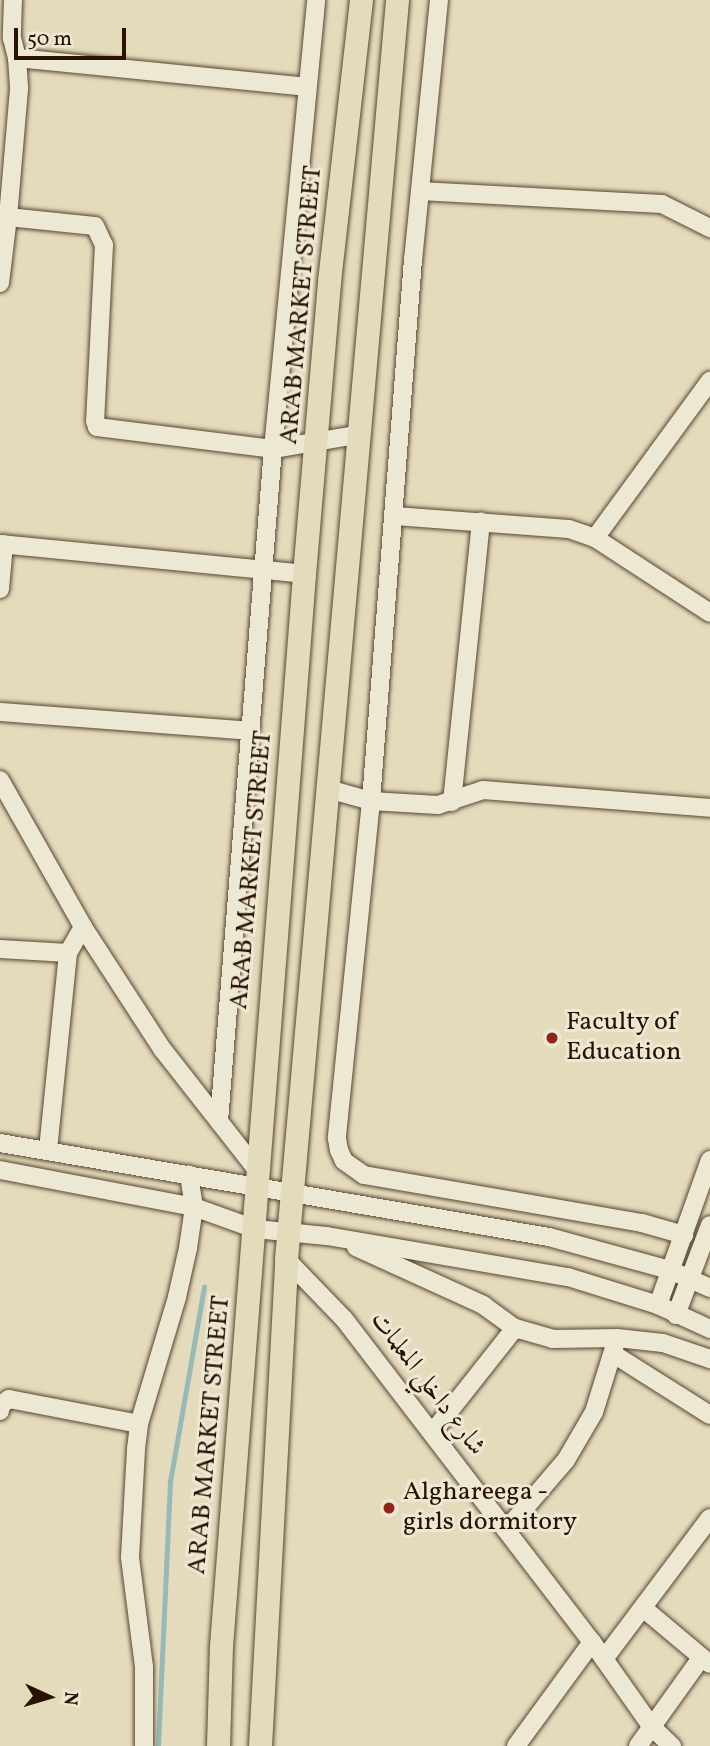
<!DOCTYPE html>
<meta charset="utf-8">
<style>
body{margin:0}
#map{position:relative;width:710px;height:1746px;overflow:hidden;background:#e4dbbd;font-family:Vollkorn,Amiri,serif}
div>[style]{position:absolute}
.stream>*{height:4.5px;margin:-2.25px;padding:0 2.25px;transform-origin:2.25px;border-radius:2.25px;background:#96bab6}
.roads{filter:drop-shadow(0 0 2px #58452f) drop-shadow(0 0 2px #58452f)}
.minor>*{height:18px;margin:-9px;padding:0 9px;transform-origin:9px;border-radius:9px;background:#ede8d4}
.major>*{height:23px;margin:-11.5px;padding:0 11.5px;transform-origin:11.5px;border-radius:11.5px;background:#e4dbbd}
.dots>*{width:19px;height:19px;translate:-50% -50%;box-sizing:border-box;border:4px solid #ede8d4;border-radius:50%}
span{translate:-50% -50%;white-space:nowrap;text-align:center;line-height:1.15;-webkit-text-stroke:6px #ede8d4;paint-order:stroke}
.street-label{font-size:26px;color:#291300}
.poi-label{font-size:26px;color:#291300}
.left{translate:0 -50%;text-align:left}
.north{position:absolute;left:14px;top:1662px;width:70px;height:70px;-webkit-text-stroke:5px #ede8d4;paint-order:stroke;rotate:94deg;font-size:19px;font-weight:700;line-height:28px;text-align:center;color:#291300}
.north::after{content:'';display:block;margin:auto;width:24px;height:32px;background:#291300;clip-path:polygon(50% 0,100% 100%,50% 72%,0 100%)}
.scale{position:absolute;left:14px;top:28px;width:112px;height:32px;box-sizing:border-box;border:4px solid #291300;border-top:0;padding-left:9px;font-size:21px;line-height:24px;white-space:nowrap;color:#291300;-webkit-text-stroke:5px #ede8d4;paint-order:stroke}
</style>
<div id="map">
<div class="stream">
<i style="left:158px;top:1746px;width:264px;rotate:-87.4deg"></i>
<i style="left:170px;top:1482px;width:198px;rotate:-80.1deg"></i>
</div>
<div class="roads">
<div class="minor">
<i style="left:13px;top:0;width:38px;rotate:92deg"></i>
<i style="left:12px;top:38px;width:21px;rotate:76deg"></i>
<i style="left:17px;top:58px;width:290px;rotate:5.7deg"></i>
<i style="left:439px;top:0;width:260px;rotate:95.7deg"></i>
<i style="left:413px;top:259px;width:544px;rotate:94.43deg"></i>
<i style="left:371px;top:801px;width:339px;rotate:95.8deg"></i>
<i style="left:337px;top:1138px;width:12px;rotate:81deg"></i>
<i style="left:339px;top:1150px;width:12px;rotate:66deg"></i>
<i style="left:344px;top:1161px;width:24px;rotate:35deg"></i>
<i style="left:364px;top:1175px;width:282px;rotate:9.8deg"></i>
<i style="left:642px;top:1223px;width:44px;rotate:15.9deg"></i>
<i style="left:17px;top:58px;width:31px;rotate:86deg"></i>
<i style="left:19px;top:89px;width:128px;rotate:94.9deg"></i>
<i style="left:8px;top:217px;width:87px;rotate:5.9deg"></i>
<i style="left:95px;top:226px;width:21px;rotate:65deg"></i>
<i style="left:104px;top:245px;width:176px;rotate:92.9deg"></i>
<i style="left:95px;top:421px;width:6px;rotate:72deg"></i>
<i style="left:97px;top:427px;width:177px;rotate:7.1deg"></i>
<i style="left:273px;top:449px;width:85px;rotate:-9.5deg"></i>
<i style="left:420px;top:191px;width:242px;rotate:3.1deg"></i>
<i style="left:662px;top:204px;width:54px;rotate:26.6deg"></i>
<i style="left:0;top:283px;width:66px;rotate:-83.1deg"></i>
<i style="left:395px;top:516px;width:174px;rotate:4.3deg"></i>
<i style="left:569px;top:529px;width:28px;rotate:19deg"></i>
<i style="left:595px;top:538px;width:137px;rotate:33.1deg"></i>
<i style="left:595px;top:538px;width:195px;rotate:-53.8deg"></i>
<i style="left:0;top:544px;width:305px;rotate:5.6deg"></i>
<i style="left:0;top:589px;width:45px;rotate:-84.9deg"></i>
<i style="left:0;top:712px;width:251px;rotate:4.3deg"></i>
<i style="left:0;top:780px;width:169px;rotate:60.5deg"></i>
<i style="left:83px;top:927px;width:147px;rotate:57deg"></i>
<i style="left:163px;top:1050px;width:152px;rotate:51.9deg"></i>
<i style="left:328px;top:789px;width:45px;rotate:15.6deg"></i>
<i style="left:371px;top:801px;width:67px;rotate:3.4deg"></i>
<i style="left:438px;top:805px;width:47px;rotate:-18.4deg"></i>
<i style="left:483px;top:790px;width:228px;rotate:4.5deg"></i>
<i style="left:452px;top:802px;width:282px;rotate:-84.1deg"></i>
<i style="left:0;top:949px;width:68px;rotate:3.4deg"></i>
<i style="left:219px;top:1121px;width:674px;rotate:-85.41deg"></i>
<i style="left:273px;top:449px;width:451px;rotate:-84.5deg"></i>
<i style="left:0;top:1143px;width:557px;rotate:9.72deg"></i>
<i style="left:549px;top:1237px;width:125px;rotate:15.3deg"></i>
<i style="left:670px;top:1270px;width:44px;rotate:24.2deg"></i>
<i style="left:48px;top:1150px;width:198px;rotate:-84.2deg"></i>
<i style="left:68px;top:953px;width:30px;rotate:-60deg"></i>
<i style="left:0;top:1170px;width:197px;rotate:10.8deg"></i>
<i style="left:194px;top:1207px;width:65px;rotate:19.8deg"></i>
<i style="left:255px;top:1229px;width:72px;rotate:5.6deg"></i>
<i style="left:327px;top:1236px;width:244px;rotate:9.7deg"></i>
<i style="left:568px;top:1277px;width:94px;rotate:17.3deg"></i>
<i style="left:658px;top:1305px;width:57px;rotate:24.8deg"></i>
<i style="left:356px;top:1247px;width:140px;rotate:24.5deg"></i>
<i style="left:483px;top:1305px;width:39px;rotate:36deg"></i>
<i style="left:515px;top:1328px;width:40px;rotate:16deg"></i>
<i style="left:553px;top:1339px;width:64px;rotate:-0.9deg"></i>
<i style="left:617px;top:1338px;width:46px;rotate:6.2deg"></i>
<i style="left:663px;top:1343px;width:50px;rotate:18.8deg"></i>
<i style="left:286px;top:1259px;width:83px;rotate:46deg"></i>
<i style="left:344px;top:1319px;width:407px;rotate:52.5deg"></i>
<i style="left:592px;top:1642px;width:104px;rotate:54.8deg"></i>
<i style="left:652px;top:1727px;width:28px;rotate:44deg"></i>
<i style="left:658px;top:1305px;width:154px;rotate:-70.3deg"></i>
<i style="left:676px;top:1315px;width:96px;rotate:-69.3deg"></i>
<i style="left:615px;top:1355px;width:112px;rotate:32.3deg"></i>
<i style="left:0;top:1411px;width:6px;rotate:-81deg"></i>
<i style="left:1px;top:1405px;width:10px;rotate:-37deg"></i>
<i style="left:9px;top:1399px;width:132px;rotate:10.9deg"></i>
<i style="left:432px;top:1433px;width:134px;rotate:-51.7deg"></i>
<i style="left:506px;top:1530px;width:92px;rotate:-49.4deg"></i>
<i style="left:566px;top:1460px;width:56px;rotate:-59.7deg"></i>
<i style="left:594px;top:1412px;width:77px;rotate:-72.7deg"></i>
<i style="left:643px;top:1608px;width:87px;rotate:39.9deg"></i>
<i style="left:604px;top:1659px;width:176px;rotate:-53.1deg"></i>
<i style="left:144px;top:1746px;width:79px;rotate:-90deg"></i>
<i style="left:144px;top:1667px;width:111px;rotate:-97.3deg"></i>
<i style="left:130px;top:1557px;width:108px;rotate:-86.8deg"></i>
<i style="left:136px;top:1449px;width:25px;rotate:-83deg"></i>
<i style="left:139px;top:1424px;width:133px;rotate:-73.3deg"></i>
<i style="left:177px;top:1297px;width:50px;rotate:-77.3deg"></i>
<i style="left:188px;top:1248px;width:41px;rotate:-81.7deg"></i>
<i style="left:194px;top:1207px;width:33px;rotate:-99deg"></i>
<i style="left:516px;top:1746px;width:129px;rotate:-53.8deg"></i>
<i style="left:638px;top:1746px;width:108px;rotate:-54.4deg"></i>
</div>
<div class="major">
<i style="left:218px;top:1746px;width:100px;rotate:-88.3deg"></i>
<i style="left:221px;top:1646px;width:1075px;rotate:-85.57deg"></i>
<i style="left:304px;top:574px;width:294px;rotate:-85.1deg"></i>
<i style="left:329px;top:281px;width:283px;rotate:-83.5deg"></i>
<i style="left:260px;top:1746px;width:488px;rotate:-86.9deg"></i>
<i style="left:286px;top:1259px;width:1264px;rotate:-84.96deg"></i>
</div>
</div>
<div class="dots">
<i style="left:552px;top:1038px;background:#8f2418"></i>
<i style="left:389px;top:1508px;background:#8f2418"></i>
</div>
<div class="street-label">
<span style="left:302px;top:305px;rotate:-85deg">ARAB MARKET STREET</span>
<span style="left:252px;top:870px;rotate:-85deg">ARAB MARKET STREET</span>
<span style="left:427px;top:1384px;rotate:53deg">شارع داخلي المعلمات</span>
<span style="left:210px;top:1435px;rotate:-85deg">ARAB MARKET STREET</span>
</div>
<div class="poi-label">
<span class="left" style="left:566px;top:1038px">Faculty of<br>Education</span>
<span class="left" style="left:403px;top:1508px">Alghareega -<br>girls dormitory</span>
</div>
<div class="north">N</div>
<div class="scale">50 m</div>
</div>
